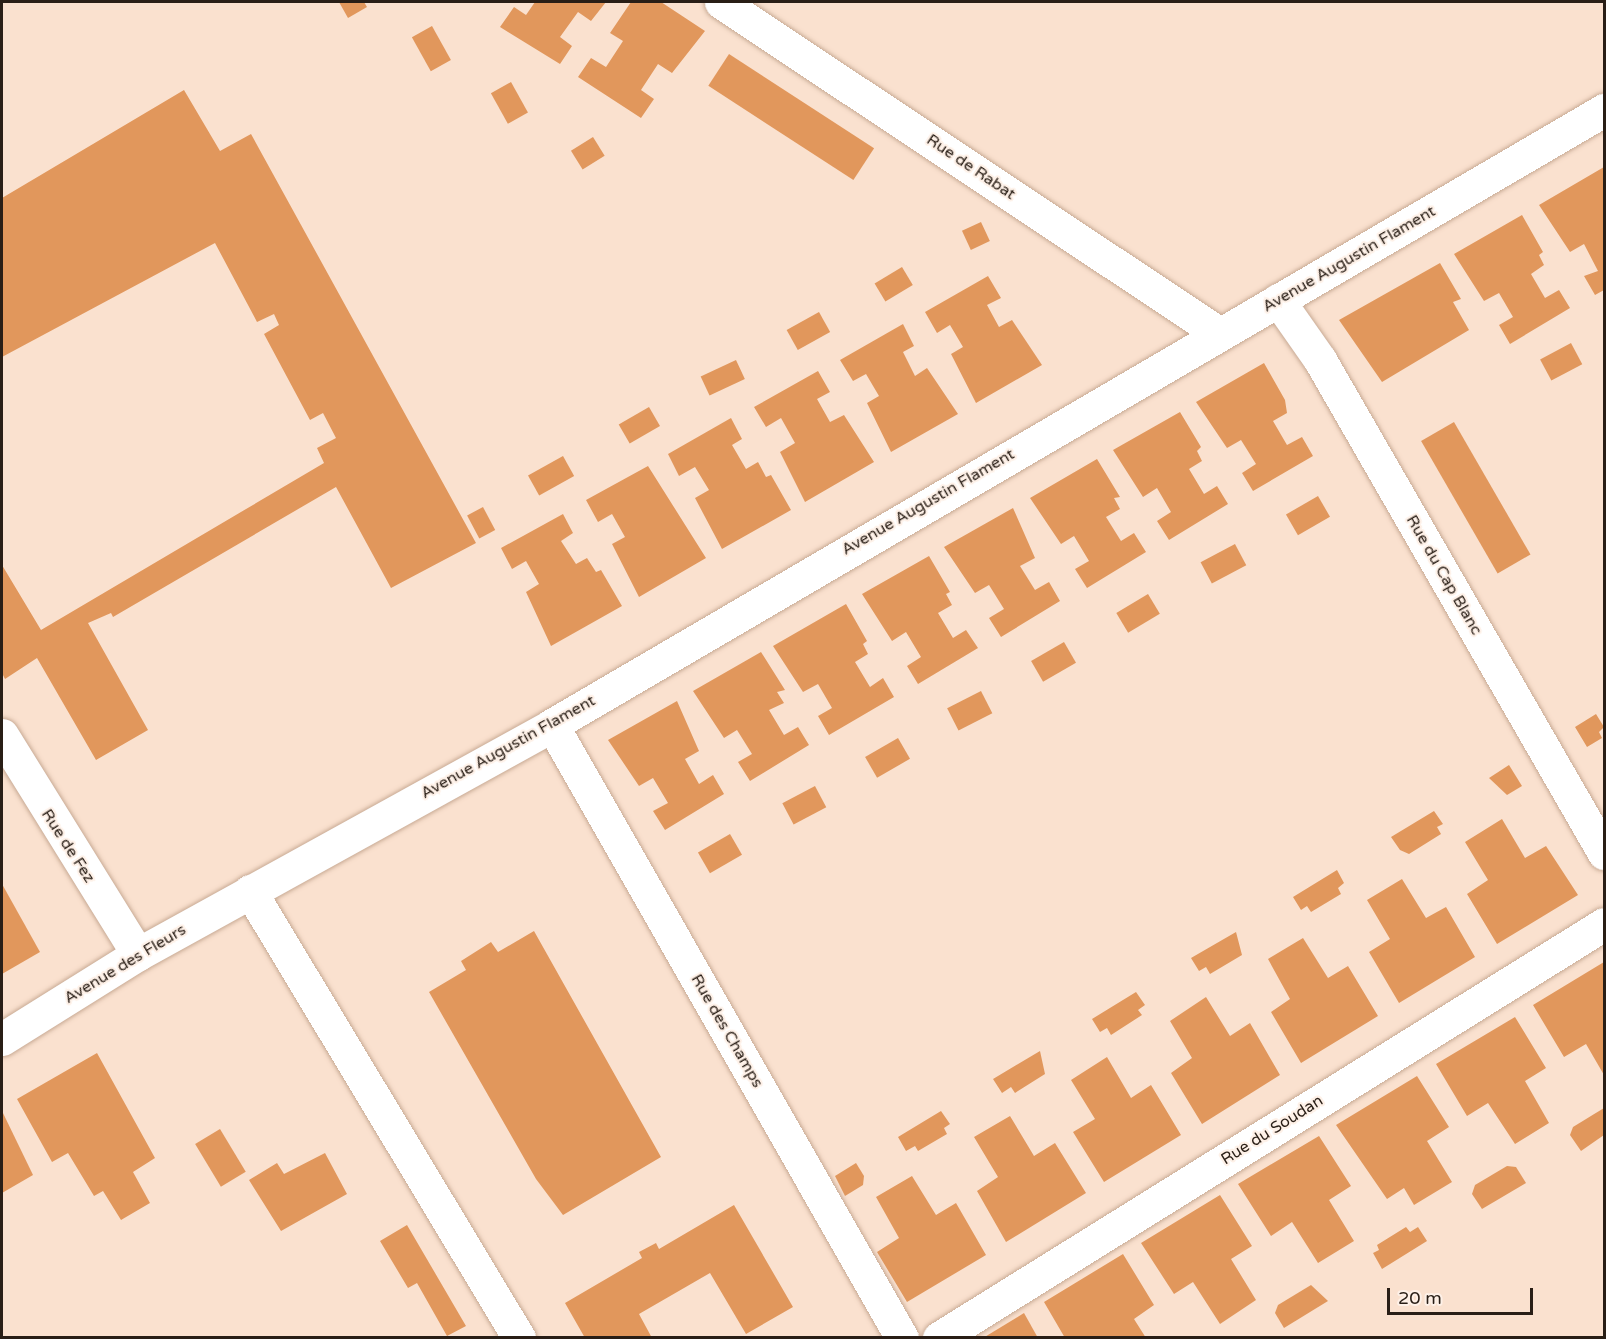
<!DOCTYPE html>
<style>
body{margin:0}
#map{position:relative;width:1606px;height:1339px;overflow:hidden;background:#fae1cf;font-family:"Varela Round",sans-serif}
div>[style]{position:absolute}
.building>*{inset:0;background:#e1975c;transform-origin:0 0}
.roads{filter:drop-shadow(0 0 2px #c8aa94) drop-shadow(0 0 2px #c8aa94)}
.minor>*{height:33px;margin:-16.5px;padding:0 16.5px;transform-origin:16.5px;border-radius:16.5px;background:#fff}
span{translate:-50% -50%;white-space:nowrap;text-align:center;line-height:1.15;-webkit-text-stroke:4.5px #fef1e8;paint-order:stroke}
.street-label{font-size:16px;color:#291e16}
.frame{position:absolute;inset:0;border:3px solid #291e16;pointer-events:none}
.scale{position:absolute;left:1387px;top:1288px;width:146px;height:27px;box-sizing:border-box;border:3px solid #291e16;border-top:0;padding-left:8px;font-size:18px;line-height:21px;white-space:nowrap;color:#291e16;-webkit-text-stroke:4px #fef1e8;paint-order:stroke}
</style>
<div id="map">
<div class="building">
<i style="clip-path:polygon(339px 2px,364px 2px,367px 7px,348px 18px)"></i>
<i style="clip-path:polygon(535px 2px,606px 2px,591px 21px,578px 12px,560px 37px,572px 46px,560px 64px,500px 27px,514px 7px,526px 15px)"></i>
<i style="clip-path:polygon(631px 2px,661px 2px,705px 31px,672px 73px,658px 64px,641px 90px,654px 99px,641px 118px,578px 77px,591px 58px,606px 67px,623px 41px,610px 33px)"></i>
<i style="left:432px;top:26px;width:39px;height:23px;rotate:61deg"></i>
<i style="left:729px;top:54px;width:173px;height:38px;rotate:33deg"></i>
<i style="left:511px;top:82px;width:35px;height:23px;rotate:61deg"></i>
<i style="clip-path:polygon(184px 90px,220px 151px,251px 134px,476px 543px,391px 588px,336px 487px,113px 617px,111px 613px,88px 623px,148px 730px,96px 760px,37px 658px,5px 679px,2px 673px,2px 565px,41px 630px,324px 463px,317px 448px,336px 438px,323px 413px,310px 420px,264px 334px,279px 325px,274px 314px,257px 322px,215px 243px,2px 357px,2px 198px)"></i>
<i style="left:593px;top:137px;width:22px;height:26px;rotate:58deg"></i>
<i style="clip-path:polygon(1604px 167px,1604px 290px,1595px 295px,1584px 276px,1598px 271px,1584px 244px,1570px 252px,1539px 205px)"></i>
<i style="clip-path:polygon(1522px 215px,1543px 252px,1539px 255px,1544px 265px,1531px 274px,1545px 298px,1559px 290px,1570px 308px,1510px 344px,1499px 325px,1513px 317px,1499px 293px,1484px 301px,1454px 254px)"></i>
<i style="left:981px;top:222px;width:21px;height:21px;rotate:65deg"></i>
<i style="clip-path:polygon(1440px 263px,1461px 299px,1453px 302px,1469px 330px,1382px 382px,1339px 320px)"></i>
<i style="left:902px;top:267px;width:21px;height:32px;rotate:59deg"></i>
<i style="clip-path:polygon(988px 276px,1001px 298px,987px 305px,999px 327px,1012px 320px,1042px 365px,976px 403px,951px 354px,963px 347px,950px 325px,937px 333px,925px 312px)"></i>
<i style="left:819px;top:312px;width:23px;height:37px;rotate:61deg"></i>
<i style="clip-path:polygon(903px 324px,914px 346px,903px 352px,915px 376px,927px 368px,958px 414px,891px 452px,867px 403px,879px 396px,866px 374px,853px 381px,840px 360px)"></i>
<i style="left:1571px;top:343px;width:24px;height:35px;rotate:62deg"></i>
<i style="left:736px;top:360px;width:21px;height:39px;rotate:65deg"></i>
<i style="clip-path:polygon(1264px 363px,1285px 400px,1287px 413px,1273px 421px,1287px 445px,1302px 437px,1313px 456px,1253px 491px,1242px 473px,1256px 464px,1241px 440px,1227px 448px,1196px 402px)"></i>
<i style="clip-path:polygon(818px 371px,830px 392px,817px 399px,830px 422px,844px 415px,874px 462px,805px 502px,780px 452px,795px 443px,781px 418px,766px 427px,754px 407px)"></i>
<i style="left:649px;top:407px;width:22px;height:35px;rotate:60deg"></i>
<i style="clip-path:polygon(1180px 412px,1201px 447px,1197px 451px,1202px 461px,1189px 469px,1204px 494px,1217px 486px,1228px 504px,1169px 540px,1157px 521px,1171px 512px,1157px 488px,1143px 497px,1113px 450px)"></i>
<i style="clip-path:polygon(731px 418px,742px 439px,732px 445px,746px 469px,758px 462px,766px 477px,771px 475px,791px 510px,722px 549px,695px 498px,709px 490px,695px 467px,679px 476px,668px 454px)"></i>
<i style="left:1454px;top:422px;width:153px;height:38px;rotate:60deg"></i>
<i style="left:563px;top:456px;width:23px;height:40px;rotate:61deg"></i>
<i style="clip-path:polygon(1097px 459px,1120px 497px,1114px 498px,1120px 509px,1106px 517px,1121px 541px,1134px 533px,1146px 552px,1087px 588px,1075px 569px,1089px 561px,1074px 536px,1061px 544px,1030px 498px)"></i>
<i style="clip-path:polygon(648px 466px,706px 558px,639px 597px,612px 544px,625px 537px,612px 514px,598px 522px,586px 500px)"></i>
<i style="left:1318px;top:496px;width:24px;height:37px;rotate:60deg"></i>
<i style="left:483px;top:507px;width:26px;height:18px;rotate:62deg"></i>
<i style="clip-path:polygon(1013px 508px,1035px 558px,1020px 566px,1035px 590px,1049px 582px,1060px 601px,1001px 637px,989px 618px,1004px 609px,989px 585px,975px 593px,944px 547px)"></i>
<i style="clip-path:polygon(563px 514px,573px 533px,561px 541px,576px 564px,587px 558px,596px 572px,601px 570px,622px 606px,551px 646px,526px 592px,539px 584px,526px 561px,512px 569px,501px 548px)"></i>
<i style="left:1235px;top:544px;width:24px;height:39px;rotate:62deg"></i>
<i style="clip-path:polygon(929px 556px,950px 592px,946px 594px,952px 605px,938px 613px,953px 638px,966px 630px,978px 648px,918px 684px,907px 666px,921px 657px,906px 632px,892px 641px,862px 594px)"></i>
<i style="left:1148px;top:594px;width:23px;height:37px;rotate:59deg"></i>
<i style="clip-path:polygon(846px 604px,867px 641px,863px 644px,868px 654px,855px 662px,870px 687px,883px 678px,894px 697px,829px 735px,818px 716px,832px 708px,818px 684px,803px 692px,773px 646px)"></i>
<i style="left:1064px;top:642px;width:24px;height:38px;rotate:60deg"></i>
<i style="clip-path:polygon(761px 652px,785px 690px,777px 692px,784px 703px,769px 710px,784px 735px,798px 727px,809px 745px,750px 781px,738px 762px,752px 754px,737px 730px,724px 738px,693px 691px)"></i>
<i style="left:981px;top:691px;width:25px;height:38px;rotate:63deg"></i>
<i style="clip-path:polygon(677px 701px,699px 751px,685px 759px,699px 784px,713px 775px,724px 794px,665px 830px,653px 811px,668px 803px,653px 778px,639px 786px,608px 740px)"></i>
<i style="clip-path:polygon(1596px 714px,1604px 727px,1599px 732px,1602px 738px,1587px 747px,1575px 727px)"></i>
<i style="left:898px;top:738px;width:24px;height:38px;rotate:60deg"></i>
<i style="clip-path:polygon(1509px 765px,1522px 786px,1507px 795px,1489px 778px)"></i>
<i style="left:815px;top:786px;width:24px;height:37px;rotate:62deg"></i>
<i style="clip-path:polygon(1434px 811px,1443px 824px,1437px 827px,1441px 834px,1409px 854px,1400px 850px,1391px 837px)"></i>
<i style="clip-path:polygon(1502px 819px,1525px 858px,1546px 846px,1578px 895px,1497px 944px,1467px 894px,1488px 880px,1465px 842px)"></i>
<i style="left:730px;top:834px;width:24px;height:37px;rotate:60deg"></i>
<i style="clip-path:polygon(1337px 870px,1344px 883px,1338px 888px,1341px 894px,1311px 912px,1307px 906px,1301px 910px,1293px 897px)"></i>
<i style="clip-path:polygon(1402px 879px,1426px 918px,1446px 907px,1475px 957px,1399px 1003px,1369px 952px,1390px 939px,1367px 900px)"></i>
<i style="clip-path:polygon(2px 884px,40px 952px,2px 974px)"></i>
<i style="clip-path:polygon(534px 931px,661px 1157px,563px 1215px,536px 1179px,429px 992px,466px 970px,461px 961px,491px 942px,498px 952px)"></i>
<i style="clip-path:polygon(1236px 932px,1242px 955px,1210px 974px,1206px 967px,1199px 971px,1191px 958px)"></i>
<i style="clip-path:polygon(1303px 938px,1328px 978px,1348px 966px,1378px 1016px,1301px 1063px,1271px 1012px,1290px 999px,1268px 959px)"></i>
<i style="clip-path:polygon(1604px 962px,1604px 1075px,1586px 1044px,1564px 1057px,1533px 1005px)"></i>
<i style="clip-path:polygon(1136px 992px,1145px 1005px,1138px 1010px,1142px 1015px,1111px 1035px,1107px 1028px,1100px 1032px,1092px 1019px)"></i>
<i style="clip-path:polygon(1206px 997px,1230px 1036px,1250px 1023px,1280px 1075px,1202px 1124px,1171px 1073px,1192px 1058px,1170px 1021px)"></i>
<i style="clip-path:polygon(1515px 1017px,1546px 1068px,1525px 1081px,1549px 1123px,1515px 1144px,1488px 1103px,1467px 1116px,1436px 1064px)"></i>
<i style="clip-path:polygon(1040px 1051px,1045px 1074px,1015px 1093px,1011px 1087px,1002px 1093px,993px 1079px)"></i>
<i style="clip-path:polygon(97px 1053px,155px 1158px,133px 1172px,150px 1203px,121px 1220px,103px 1191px,94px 1196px,68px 1153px,52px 1162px,17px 1099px)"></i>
<i style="clip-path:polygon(1107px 1057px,1131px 1098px,1151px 1085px,1181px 1135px,1104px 1182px,1073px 1132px,1095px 1119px,1071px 1080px)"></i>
<i style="clip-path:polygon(1417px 1076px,1449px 1127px,1427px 1141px,1452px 1182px,1414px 1205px,1404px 1188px,1387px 1199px,1336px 1125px)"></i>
<i style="clip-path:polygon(1604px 1108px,1604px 1135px,1581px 1151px,1570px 1135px,1573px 1127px)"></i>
<i style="clip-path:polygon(2px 1111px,33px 1175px,2px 1193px)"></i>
<i style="clip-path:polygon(941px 1111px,950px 1124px,944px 1128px,947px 1134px,918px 1151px,915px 1146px,906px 1151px,898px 1137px)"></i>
<i style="clip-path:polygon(1010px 1116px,1034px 1156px,1055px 1143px,1086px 1193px,1006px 1242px,977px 1191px,998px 1177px,974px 1137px)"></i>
<i style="left:220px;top:1129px;width:50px;height:29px;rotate:59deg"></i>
<i style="clip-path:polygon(1319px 1136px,1351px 1186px,1329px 1200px,1354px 1241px,1318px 1263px,1292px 1222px,1271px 1236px,1238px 1184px)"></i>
<i style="clip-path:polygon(325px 1153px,347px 1194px,281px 1231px,249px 1180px,277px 1163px,284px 1174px)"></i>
<i style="clip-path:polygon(856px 1163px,864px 1176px,863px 1185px,845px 1196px,835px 1176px)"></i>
<i style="clip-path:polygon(1507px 1166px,1516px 1167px,1526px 1183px,1482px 1209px,1472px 1194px,1475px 1185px)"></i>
<i style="clip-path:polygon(912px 1176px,936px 1215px,956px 1203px,986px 1255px,907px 1302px,877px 1252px,899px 1238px,876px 1197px)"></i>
<i style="clip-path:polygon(1220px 1195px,1252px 1246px,1231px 1259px,1256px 1300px,1220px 1324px,1193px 1282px,1174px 1294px,1141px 1243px)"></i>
<i style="clip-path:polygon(734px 1205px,793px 1307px,746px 1334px,710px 1273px,639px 1314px,652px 1338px,585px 1338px,565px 1303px,642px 1258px,639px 1252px,656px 1243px,659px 1249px)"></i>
<i style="clip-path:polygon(407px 1225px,466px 1326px,447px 1336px,417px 1283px,408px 1288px,380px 1241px)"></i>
<i style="clip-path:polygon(1406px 1227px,1410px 1232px,1418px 1227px,1427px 1241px,1382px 1269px,1373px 1253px,1379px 1250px,1377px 1245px)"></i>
<i style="clip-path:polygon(1123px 1254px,1154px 1305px,1134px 1319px,1146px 1338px,1065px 1338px,1044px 1302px)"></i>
<i style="clip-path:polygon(1311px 1285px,1328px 1301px,1284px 1328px,1275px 1313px,1278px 1305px)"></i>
<i style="clip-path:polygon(1024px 1313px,1038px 1338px,983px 1338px)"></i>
</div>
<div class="roads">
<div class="minor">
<i style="left:721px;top:2px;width:599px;rotate:33.64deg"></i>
<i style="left:1278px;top:300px;width:73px;rotate:55deg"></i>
<i style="left:1320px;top:360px;width:569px;rotate:60.06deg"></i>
<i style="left:552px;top:725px;width:706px;rotate:60.28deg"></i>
<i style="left:2px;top:735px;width:258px;rotate:58.2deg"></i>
<i style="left:250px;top:891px;width:522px;rotate:58.96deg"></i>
<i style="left:2px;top:1039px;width:160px;rotate:-32deg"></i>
<i style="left:138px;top:954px;width:473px;rotate:-28.9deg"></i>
<i style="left:552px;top:725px;width:1219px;rotate:-30.31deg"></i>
<i style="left:939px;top:1338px;width:783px;rotate:-31.9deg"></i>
</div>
</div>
<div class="street-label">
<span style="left:971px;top:167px;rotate:34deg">Rue de Rabat</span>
<span style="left:1349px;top:259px;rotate:-30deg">Avenue Augustin Flament</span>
<span style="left:928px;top:502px;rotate:-30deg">Avenue Augustin Flament</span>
<span style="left:1444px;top:575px;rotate:60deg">Rue du Cap Blanc</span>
<span style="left:508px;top:747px;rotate:-29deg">Avenue Augustin Flament</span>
<span style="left:68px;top:846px;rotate:57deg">Rue de Fez</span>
<span style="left:125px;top:964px;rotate:-31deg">Avenue des Fleurs</span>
<span style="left:727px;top:1031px;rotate:60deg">Rue des Champs</span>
<span style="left:1272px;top:1130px;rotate:-32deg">Rue du Soudan</span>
</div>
<div class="frame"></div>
<div class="scale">20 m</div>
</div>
